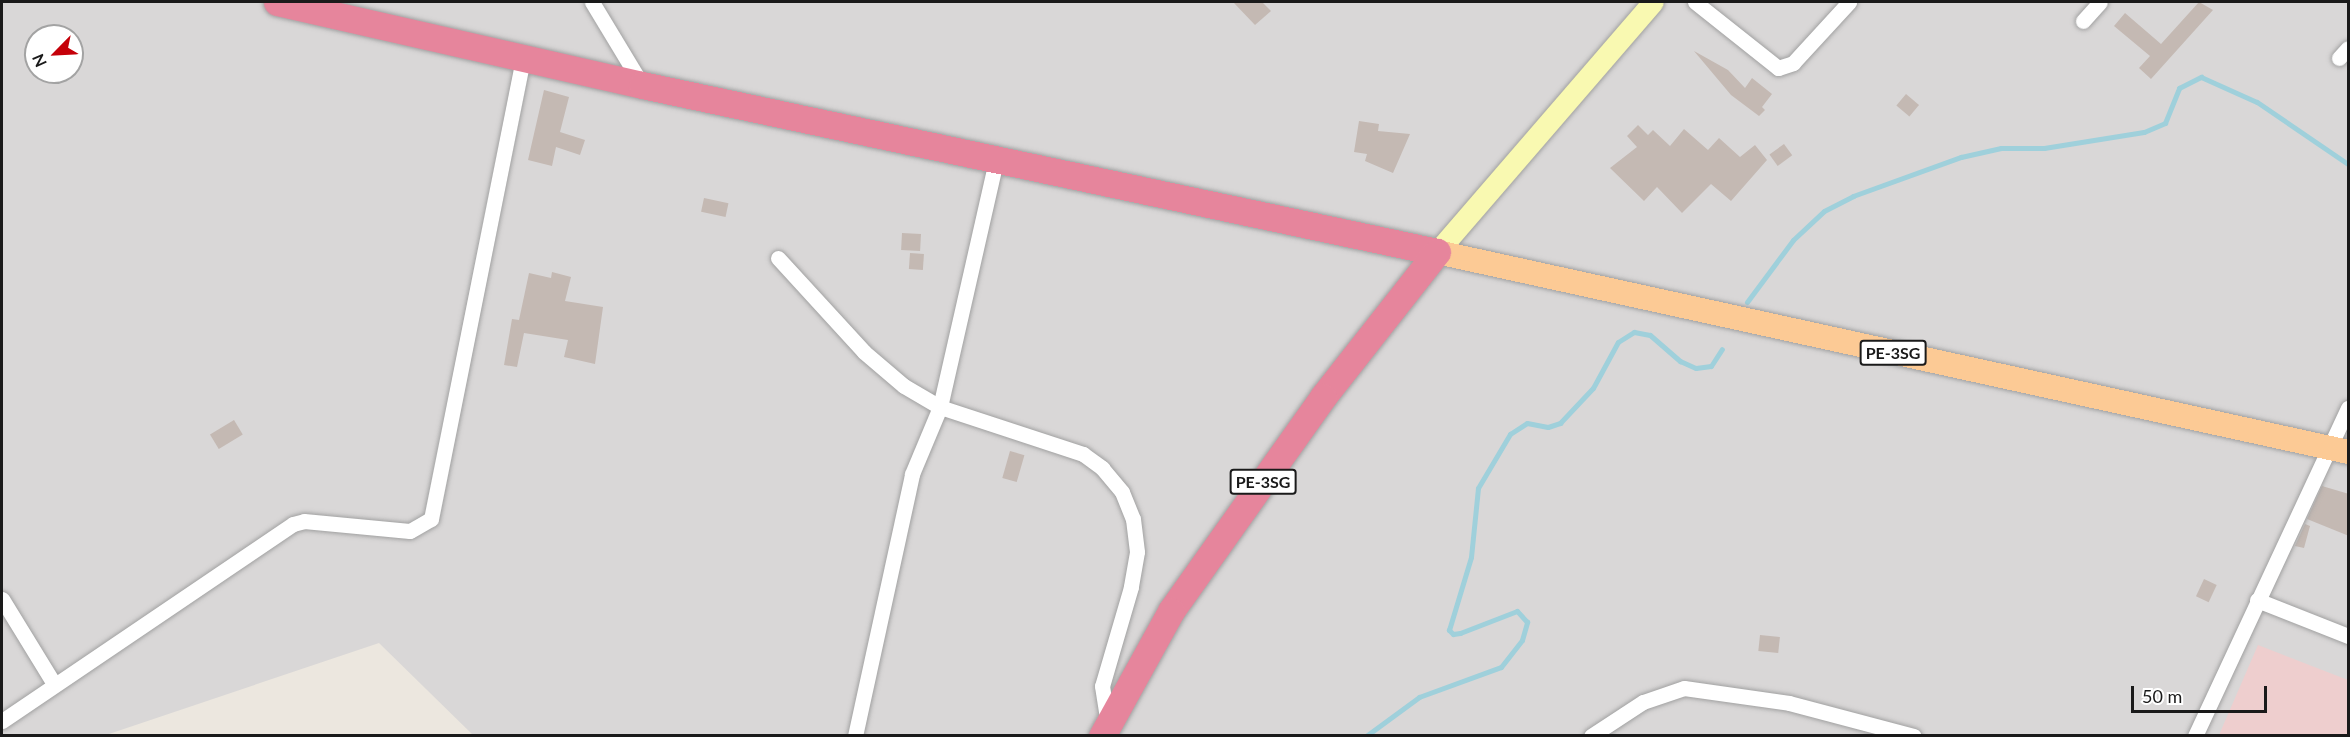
<!DOCTYPE html>
<style>
body{margin:0}
#map{position:relative;width:2350px;height:737px;overflow:hidden;background:#ece7df;font-family:Lato,sans-serif}
div>[style]{position:absolute}
.residential>*{inset:0;background:#d9d7d7}
.commercial>*{inset:0;background:#eecece}
.stream>*{height:5px;margin:-2.5px;padding:0 2.5px;transform-origin:2.5px;border-radius:2.5px;background:#9fd0db}
.building>*{inset:0;background:#c4b9b3;transform-origin:0 0}
.roads{filter:drop-shadow(0 0 2px #a1a1a1) drop-shadow(0 0 2px #a1a1a1)}
.street>*{height:15px;margin:-7.5px;padding:0 7.5px;transform-origin:7.5px;border-radius:7.5px;background:#fff}
.secondary>*{height:21px;margin:-10.5px;padding:0 10.5px;transform-origin:10.5px;border-radius:10.5px;background:#f9f9b1}
.primary>*{height:24px;margin:-12px;padding:0 12px;transform-origin:12px;border-radius:12px;background:#fcca95}
.highway>*{height:27px;margin:-13.5px;padding:0 13.5px;transform-origin:13.5px;border-radius:13.5px;background:#e6859c}
span{translate:-50% -50%;white-space:nowrap;text-align:center;line-height:1.15;-webkit-text-stroke:4.5px #fff;paint-order:stroke}
.shield-label span{padding:2px 4px;background:#fff;border:2px solid;border-radius:4px;-webkit-text-stroke-width:0}
.shield-label{font-size:16px;color:#1a1a1a;font-weight:700}
.frame{position:absolute;inset:0;border:3px solid #1a1a1a;pointer-events:none}
.north{position:absolute;left:24px;top:24px;width:60px;height:60px;box-sizing:border-box;background:#fff;border:2px solid #a3a3a3;border-radius:50%;rotate:246deg;font-size:16px;font-weight:700;line-height:24px;text-align:center;color:#1a1a1a}
.north::after{content:'';display:block;margin:auto;width:21px;height:27px;background:#c50009;clip-path:polygon(50% 0,100% 100%,50% 72%,0 100%)}
.scale{position:absolute;left:2131px;top:686px;width:136px;height:27px;box-sizing:border-box;border:3px solid #1a1a1a;border-top:0;padding-left:8px;font-size:18px;line-height:21px;white-space:nowrap;color:#1a1a1a;-webkit-text-stroke:4px #fff;paint-order:stroke}
</style>
<div id="map">
<div class="residential">
<i style="clip-path:polygon(evenodd,2px 2px,2348px 2px,2348px 735px,474px 736px,379px 643px,106px 735px,2px 735px,2px 2px,36px 36px,72px 36px,72px 72px,36px 72px,36px 36px)"></i>
</div>
<div class="commercial">
<i style="clip-path:polygon(2258px 645px,2348px 680px,2348px 735px,2219px 735px)"></i>
</div>
<div class="stream">
<i style="left:1747px;top:302px;width:77px;rotate:-53.4deg"></i>
<i style="left:1793px;top:240px;width:42px;rotate:-43.1deg"></i>
<i style="left:1824px;top:211px;width:33px;rotate:-27deg"></i>
<i style="left:1853px;top:196px;width:115px;rotate:-19.9deg"></i>
<i style="left:1961px;top:157px;width:41px;rotate:-12.7deg"></i>
<i style="left:2001px;top:148px;width:43px"></i>
<i style="left:2044px;top:148px;width:101px;rotate:-9.1deg"></i>
<i style="left:2144px;top:132px;width:23px;rotate:-23deg"></i>
<i style="left:2165px;top:123px;width:38px;rotate:-68deg"></i>
<i style="left:2179px;top:88px;width:25px;rotate:-27deg"></i>
<i style="left:2201px;top:77px;width:61px;rotate:24.1deg"></i>
<i style="left:2257px;top:102px;width:110px;rotate:34.3deg"></i>
<i style="left:1366px;top:736px;width:66px;rotate:-36.3deg"></i>
<i style="left:1419px;top:697px;width:87px;rotate:-20.1deg"></i>
<i style="left:1501px;top:667px;width:34px;rotate:-52deg"></i>
<i style="left:1522px;top:640px;width:19px;rotate:-74deg"></i>
<i style="left:1527px;top:622px;width:15px;rotate:-132deg"></i>
<i style="left:1517px;top:611px;width:61px;rotate:158.9deg"></i>
<i style="left:1460px;top:633px;width:7px;rotate:172deg"></i>
<i style="left:1453px;top:634px;width:6px;rotate:-135deg"></i>
<i style="left:1449px;top:630px;width:76px;rotate:-73.2deg"></i>
<i style="left:1471px;top:557px;width:69px;rotate:-84.2deg"></i>
<i style="left:1478px;top:488px;width:63px;rotate:-59.3deg"></i>
<i style="left:1510px;top:434px;width:20px;rotate:-33deg"></i>
<i style="left:1527px;top:423px;width:21px;rotate:11deg"></i>
<i style="left:1548px;top:427px;width:13px;rotate:-18deg"></i>
<i style="left:1560px;top:423px;width:48px;rotate:-46.7deg"></i>
<i style="left:1593px;top:388px;width:52px;rotate:-61.5deg"></i>
<i style="left:1618px;top:342px;width:19px;rotate:-32deg"></i>
<i style="left:1634px;top:332px;width:16px;rotate:11deg"></i>
<i style="left:1650px;top:335px;width:40px;rotate:41deg"></i>
<i style="left:1680px;top:361px;width:17px;rotate:24deg"></i>
<i style="left:1696px;top:368px;width:15px;rotate:-8deg"></i>
<i style="left:1711px;top:366px;width:20px;rotate:-57deg"></i>
</div>
<div class="building">
<i style="clip-path:polygon(1233px 2px,1262px 2px,1271px 11px,1255px 25px)"></i>
<i style="clip-path:polygon(2199px 2px,2213px 10px,2151px 79px,2139px 68px,2150px 56px,2114px 26px,2125px 13px,2161px 44px)"></i>
<i style="clip-path:polygon(1694px 51px,1728px 70px,1745px 88px,1752px 78px,1772px 94px,1762px 107px,1765px 110px,1759px 116px,1731px 95px)"></i>
<i style="clip-path:polygon(544px 90px,569px 97px,560px 132px,585px 140px,580px 155px,556px 147px,552px 166px,528px 160px)"></i>
<i style="left:1906px;top:94px;width:17px;height:15px;rotate:40deg"></i>
<i style="clip-path:polygon(1359px 121px,1379px 124px,1378px 131px,1410px 134px,1393px 173px,1365px 161px,1367px 154px,1354px 152px)"></i>
<i style="clip-path:polygon(1638px 125px,1648px 135px,1653px 130px,1670px 146px,1684px 129px,1708px 150px,1719px 138px,1740px 157px,1755px 145px,1767px 160px,1731px 201px,1711px 184px,1682px 213px,1657px 187px,1644px 201px,1610px 168px,1637px 147px,1627px 136px)"></i>
<i style="left:1784px;top:144px;width:14px;height:18px;rotate:54deg"></i>
<i style="left:704px;top:198px;width:25px;height:14px;rotate:12deg"></i>
<i style="left:902px;top:233px;width:19px;height:17px;rotate:3deg"></i>
<i style="left:910px;top:253px;width:14px;height:16px;rotate:4deg"></i>
<i style="clip-path:polygon(552px 272px,571px 277px,565px 301px,603px 307px,595px 364px,564px 357px,568px 340px,524px 333px,517px 367px,504px 365px,512px 319px,519px 320px,529px 273px,551px 278px)"></i>
<i style="left:234px;top:420px;width:17px;height:28px;rotate:59deg"></i>
<i style="left:1010px;top:451px;width:15px;height:28px;rotate:16deg"></i>
<i style="clip-path:polygon(2322px 486px,2349px 494px,2349px 536px,2307px 519px)"></i>
<i style="clip-path:polygon(2305px 524px,2310px 526px,2304px 548px,2295px 546px)"></i>
<i style="left:2204px;top:579px;width:14px;height:19px;rotate:25deg"></i>
<i style="left:1760px;top:635px;width:20px;height:16px;rotate:6deg"></i>
</div>
<div class="roads">
<div class="street">
<i style="left:592px;top:2px;width:97px;rotate:58.9deg"></i>
<i style="left:1695px;top:2px;width:106px;rotate:38.5deg"></i>
<i style="left:1778px;top:68px;width:16px;rotate:-18deg"></i>
<i style="left:1793px;top:63px;width:83px;rotate:-47.4deg"></i>
<i style="left:2083px;top:21px;width:25px;rotate:-48deg"></i>
<i style="left:2339px;top:58px;width:13px;rotate:-48deg"></i>
<i style="left:778px;top:258px;width:127px;rotate:47.5deg"></i>
<i style="left:864px;top:352px;width:52px;rotate:40.4deg"></i>
<i style="left:904px;top:386px;width:42px;rotate:30.3deg"></i>
<i style="left:940px;top:407px;width:151px;rotate:18.2deg"></i>
<i style="left:1083px;top:454px;width:24px;rotate:36deg"></i>
<i style="left:1102px;top:468px;width:31px;rotate:50deg"></i>
<i style="left:1122px;top:492px;width:29px;rotate:68deg"></i>
<i style="left:1133px;top:519px;width:33px;rotate:83deg"></i>
<i style="left:1137px;top:552px;width:36px;rotate:100deg"></i>
<i style="left:1131px;top:587px;width:103px;rotate:106.3deg"></i>
<i style="left:1102px;top:686px;width:36px;rotate:81deg"></i>
<i style="left:2px;top:599px;width:100px;rotate:58.5deg"></i>
<i style="left:2257px;top:600px;width:98px;rotate:21.6deg"></i>
<i style="left:2px;top:721px;width:351px;rotate:-34.1deg"></i>
<i style="left:293px;top:524px;width:11px;rotate:-15deg"></i>
<i style="left:304px;top:521px;width:106px;rotate:5.4deg"></i>
<i style="left:410px;top:531px;width:24px;rotate:-30deg"></i>
<i style="left:431px;top:519px;width:470px;rotate:-78.7deg"></i>
<i style="left:855px;top:736px;width:268px;rotate:-77.7deg"></i>
<i style="left:912px;top:474px;width:73px;rotate:-67.3deg"></i>
<i style="left:940px;top:407px;width:253px;rotate:-77.2deg"></i>
<i style="left:1591px;top:736px;width:62px;rotate:-33.2deg"></i>
<i style="left:1643px;top:702px;width:43px;rotate:-18.9deg"></i>
<i style="left:1684px;top:688px;width:106px;rotate:8.1deg"></i>
<i style="left:1789px;top:703px;width:129px;rotate:14.8deg"></i>
<i style="left:2195px;top:736px;width:362px;rotate:-65deg"></i>
</div>
<div class="secondary">
<i style="left:1437px;top:252px;width:330px;rotate:-49.2deg"></i>
</div>
<div class="primary">
<i style="left:1437px;top:252px;width:933px;rotate:12.38deg"></i>
</div>
<div class="highway">
<i style="left:277px;top:2px;width:374px;rotate:12.8deg"></i>
<i style="left:642px;top:85px;width:812px;rotate:11.86deg"></i>
<i style="left:1437px;top:252px;width:184px;rotate:128.2deg"></i>
<i style="left:1323px;top:397px;width:262px;rotate:125.4deg"></i>
<i style="left:1171px;top:611px;width:143px;rotate:118.9deg"></i>
</div>
</div>
<div class="shield-label">
<span style="left:1893px;top:353px">PE-3SG</span>
<span style="left:1263px;top:482px">PE-3SG</span>
</div>
<div class="frame"></div>
<div class="north">N</div>
<div class="scale">50 m</div>
</div>
